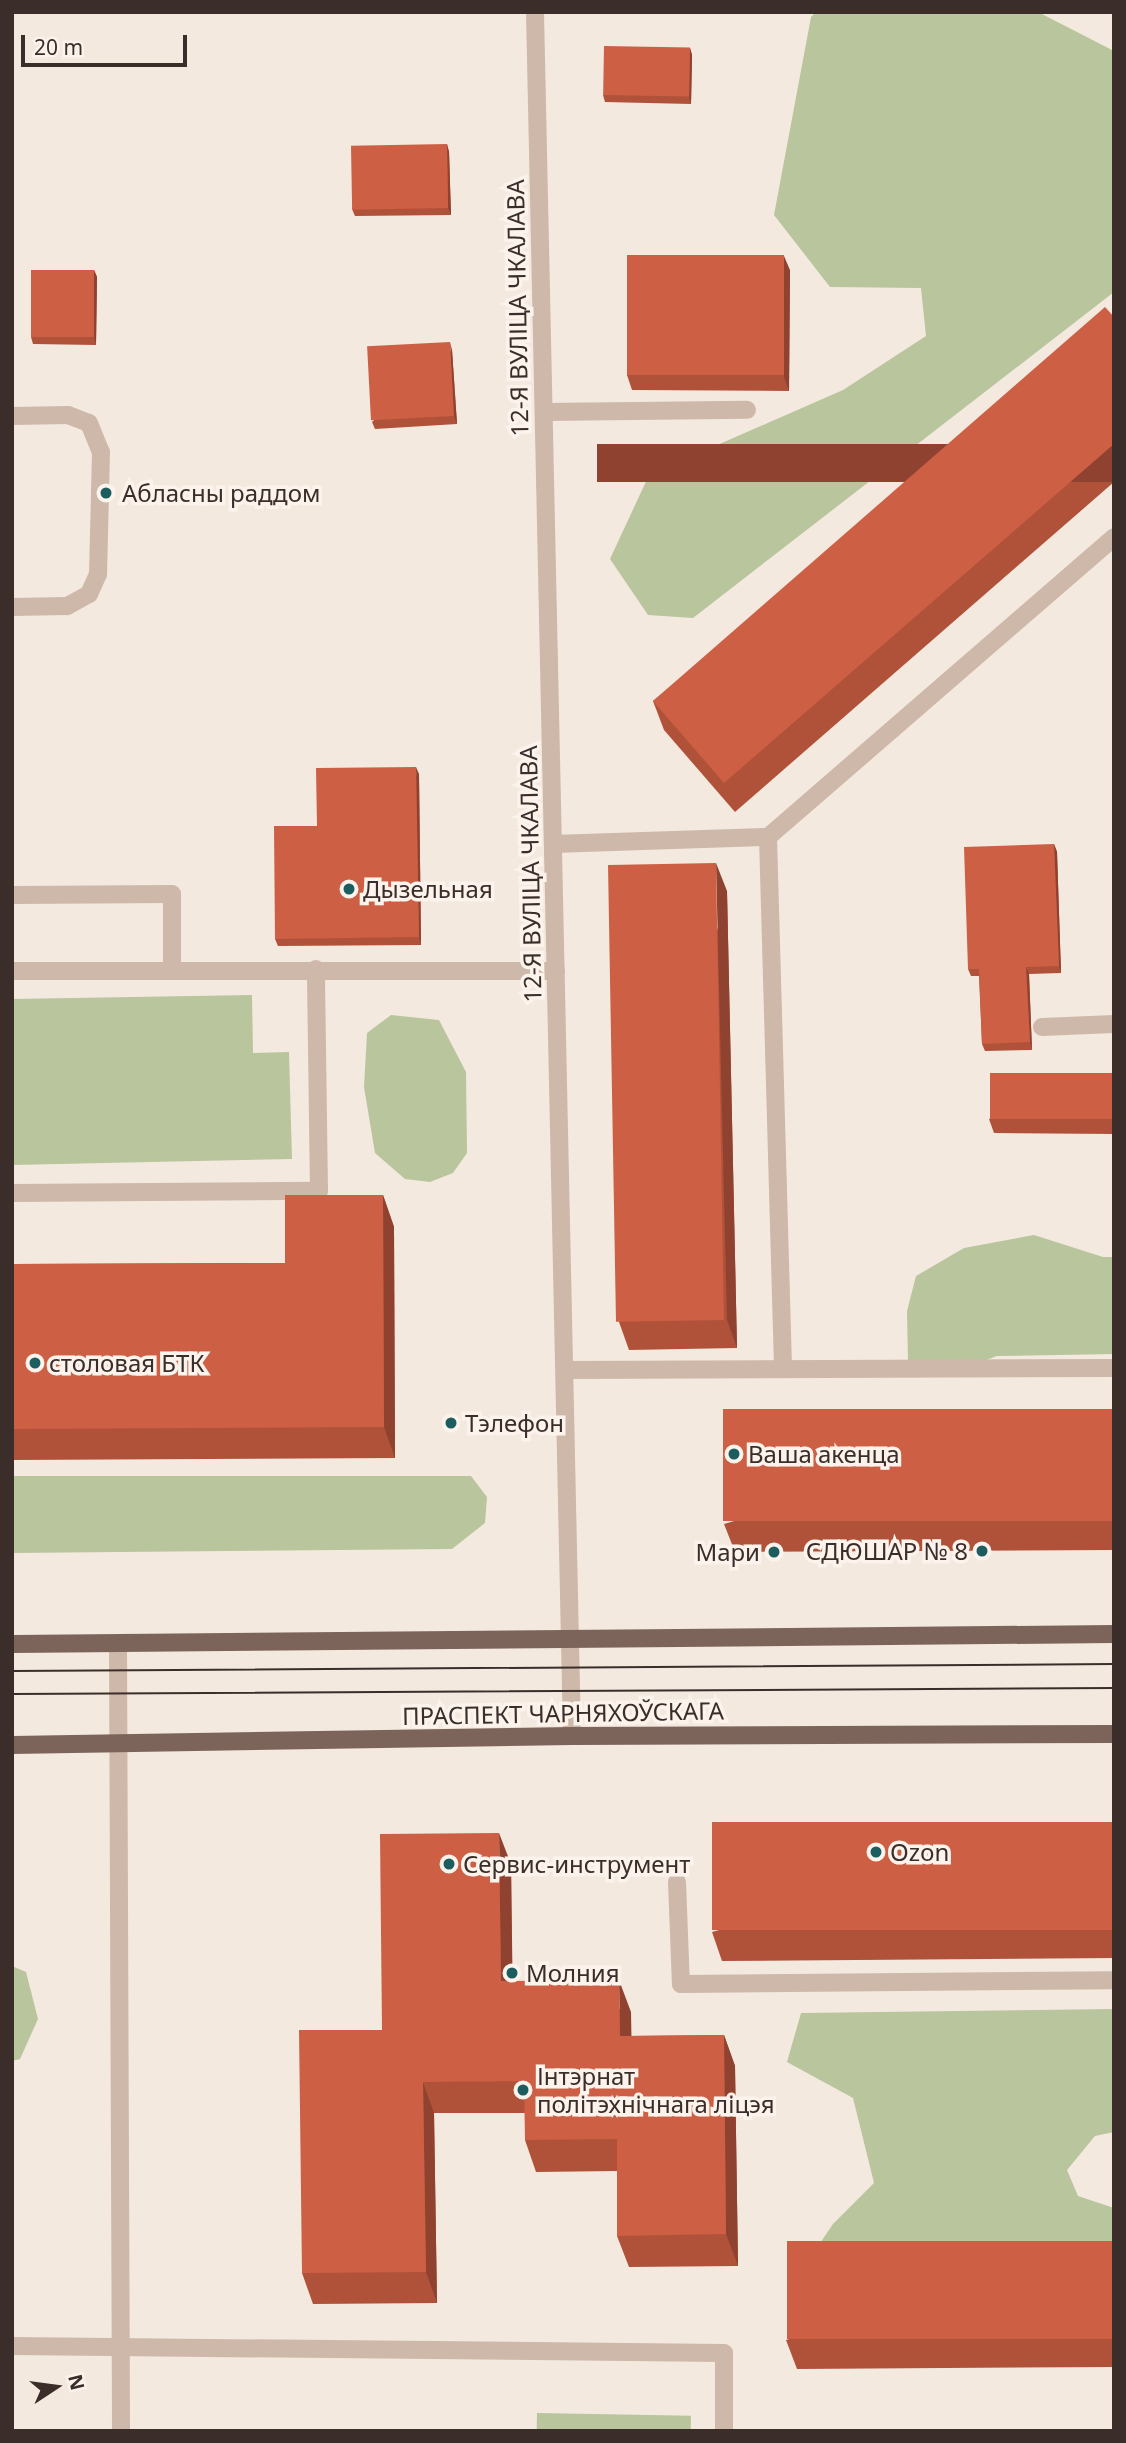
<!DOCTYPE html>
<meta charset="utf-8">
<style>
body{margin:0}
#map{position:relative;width:1126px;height:2443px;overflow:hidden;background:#f4e9df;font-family:"Noto Sans",sans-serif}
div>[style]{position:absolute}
.green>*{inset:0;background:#b9c59d;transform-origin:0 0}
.service>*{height:18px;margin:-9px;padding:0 9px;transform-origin:9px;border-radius:9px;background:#ceb8a9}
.minor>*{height:18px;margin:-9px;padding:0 9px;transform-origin:9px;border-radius:9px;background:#ceb8a9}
.primary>*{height:18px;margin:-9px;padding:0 9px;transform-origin:9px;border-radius:9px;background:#7d645a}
.tram>*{height:2px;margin:-1px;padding:0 1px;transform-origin:1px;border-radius:1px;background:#3b2e2a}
.wall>*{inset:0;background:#b0523a}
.shaded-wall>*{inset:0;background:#904230;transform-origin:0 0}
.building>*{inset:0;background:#cd5f44;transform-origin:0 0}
.dots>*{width:19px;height:19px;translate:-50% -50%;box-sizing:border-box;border:4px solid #fbf3ec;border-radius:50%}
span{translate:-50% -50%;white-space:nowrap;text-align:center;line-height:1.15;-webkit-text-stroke:7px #fbf3ec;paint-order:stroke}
.street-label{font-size:24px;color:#3b2e2a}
.poi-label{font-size:24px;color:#3b2e2a}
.left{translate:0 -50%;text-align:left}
.right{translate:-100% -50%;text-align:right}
.frame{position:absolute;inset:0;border:14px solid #3b2e2a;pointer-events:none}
.north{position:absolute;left:21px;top:2352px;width:70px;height:70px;-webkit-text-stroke:5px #fbf3ec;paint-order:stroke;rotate:77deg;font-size:19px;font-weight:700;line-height:28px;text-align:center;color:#3b2e2a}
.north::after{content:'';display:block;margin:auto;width:24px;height:32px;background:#3b2e2a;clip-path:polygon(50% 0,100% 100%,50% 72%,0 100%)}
.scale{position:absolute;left:21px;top:35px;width:166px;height:32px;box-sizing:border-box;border:4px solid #3b2e2a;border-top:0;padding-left:9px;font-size:21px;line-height:24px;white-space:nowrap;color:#3b2e2a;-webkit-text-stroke:5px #fbf3ec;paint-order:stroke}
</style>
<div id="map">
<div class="green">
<i style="clip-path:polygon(816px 12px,1038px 12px,1114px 51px,1114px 292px,693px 618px,648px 615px,610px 559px,649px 475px,843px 390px,926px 336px,921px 288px,830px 287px,774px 215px,811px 17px)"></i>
<i style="clip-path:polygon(252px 995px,253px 1053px,289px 1052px,292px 1159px,12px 1165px,12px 999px)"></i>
<i style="clip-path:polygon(391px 1015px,439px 1020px,466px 1072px,467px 1153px,453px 1173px,430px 1182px,405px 1179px,375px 1153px,364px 1087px,367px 1033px)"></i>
<i style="clip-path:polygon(1034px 1235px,1103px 1257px,1114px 1257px,1114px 1354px,997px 1356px,941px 1377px,908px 1362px,907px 1311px,916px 1276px,964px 1248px)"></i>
<i style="clip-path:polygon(12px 1476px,471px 1476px,487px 1497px,485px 1523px,452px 1549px,12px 1553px)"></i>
<i style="clip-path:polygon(12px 1966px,26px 1972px,38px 2019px,20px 2059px,12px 2061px)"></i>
<i style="clip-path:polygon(1114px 2009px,1114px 2132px,1095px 2136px,1067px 2170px,1078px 2196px,1114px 2208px,1114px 2256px,810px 2258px,833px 2224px,874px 2183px,853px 2098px,787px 2062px,801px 2013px)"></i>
<i style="left:537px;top:2413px;width:154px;height:18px;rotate:1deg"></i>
</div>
<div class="service">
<i style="left:544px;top:412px;width:203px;rotate:-0.6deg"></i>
<i style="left:12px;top:416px;width:56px;rotate:-1deg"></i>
<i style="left:68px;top:415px;width:22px;rotate:21deg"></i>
<i style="left:89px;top:423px;width:31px;rotate:68deg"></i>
<i style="left:101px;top:452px;width:122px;rotate:91.4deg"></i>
<i style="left:98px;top:574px;width:22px;rotate:114deg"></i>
<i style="left:89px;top:594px;width:25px;rotate:151deg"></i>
<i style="left:67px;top:606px;width:55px;rotate:179deg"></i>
<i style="left:768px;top:837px;width:532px;rotate:88.38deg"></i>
<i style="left:553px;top:844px;width:215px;rotate:-1.9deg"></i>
<i style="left:768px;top:837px;width:458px;rotate:-40.9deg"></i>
<i style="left:13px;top:895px;width:159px;rotate:-0.4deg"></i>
<i style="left:172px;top:894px;width:76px;rotate:90deg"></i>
<i style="left:12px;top:971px;width:544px"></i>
<i style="left:1042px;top:1027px;width:72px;rotate:-2.4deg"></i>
<i style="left:12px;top:1193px;width:307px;rotate:-0.4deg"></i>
<i style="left:319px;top:1191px;width:222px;rotate:-90.8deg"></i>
<i style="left:565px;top:1370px;width:549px;rotate:-0.21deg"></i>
<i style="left:677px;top:1882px;width:102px;rotate:87.8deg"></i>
<i style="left:681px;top:1984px;width:433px;rotate:-0.5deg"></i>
<i style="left:12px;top:2346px;width:712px;rotate:0.56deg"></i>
<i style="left:724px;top:2353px;width:78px;rotate:90deg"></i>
</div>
<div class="minor">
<i style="left:535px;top:12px;width:1724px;rotate:88.77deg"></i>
<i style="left:118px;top:1644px;width:787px;rotate:89.78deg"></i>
</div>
<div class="primary">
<i style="left:12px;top:1644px;width:1102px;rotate:-0.52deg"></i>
<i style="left:12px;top:1745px;width:560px;rotate:-0.92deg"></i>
<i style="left:572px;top:1736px;width:542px;rotate:-0.21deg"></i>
</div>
<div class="tram">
<i style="left:12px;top:1671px;width:1102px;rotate:-0.36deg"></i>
<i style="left:12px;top:1694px;width:1102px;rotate:-0.31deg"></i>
</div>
<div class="wall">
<i style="clip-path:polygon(690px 48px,692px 55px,691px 104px,605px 102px,603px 95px)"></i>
<i style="clip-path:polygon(447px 144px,449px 152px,451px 215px,355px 216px,352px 209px)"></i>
<i style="clip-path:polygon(94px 270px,97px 277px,96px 345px,33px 344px,31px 337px)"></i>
<i style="clip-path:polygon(790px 270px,789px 391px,632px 390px,627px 375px)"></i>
<i style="clip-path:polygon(1114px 317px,1114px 482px,735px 812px,664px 730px,653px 701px)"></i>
<i style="clip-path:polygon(452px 350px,457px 424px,375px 429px,372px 422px)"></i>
<i style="clip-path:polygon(419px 774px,421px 945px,278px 946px,275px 939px,317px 826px)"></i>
<i style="clip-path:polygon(1054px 844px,1057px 852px,1061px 973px,1029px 974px,1032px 1050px,985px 1051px,982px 1044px,979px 976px,971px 976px,968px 969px)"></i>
<i style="clip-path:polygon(727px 891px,737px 1348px,629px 1350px,619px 1322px)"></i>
<i style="clip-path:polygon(1114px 1074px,1114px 1134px,994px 1133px,989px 1119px)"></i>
<i style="clip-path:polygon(383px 1195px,394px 1227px,395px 1458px,12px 1460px,12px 1264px,285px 1263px)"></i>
<i style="clip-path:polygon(1114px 1409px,1114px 1550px,735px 1552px,724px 1524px)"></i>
<i style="clip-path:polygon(1114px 1822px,1114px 1958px,722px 1961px,712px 1932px)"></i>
<i style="clip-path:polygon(511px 1864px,512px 1981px,631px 2012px,631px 2036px,724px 2035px,735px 2066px,738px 2266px,629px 2267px,617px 2236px,617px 2171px,536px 2172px,525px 2140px,525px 2113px,434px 2113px,437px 2303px,313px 2304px,302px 2273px,382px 2030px)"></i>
<i style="clip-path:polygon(1114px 2241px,1114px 2367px,797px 2369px,786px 2340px)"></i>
</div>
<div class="shaded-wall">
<i style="clip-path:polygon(690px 48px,692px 55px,691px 104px,689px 97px)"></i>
<i style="clip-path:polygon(447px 144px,449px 152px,451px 215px,448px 208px)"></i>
<i style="clip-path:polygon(784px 256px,790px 270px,789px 391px,784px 377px)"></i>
<i style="clip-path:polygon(94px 270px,97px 277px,96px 345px,94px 337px)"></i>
<i style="clip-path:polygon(450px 342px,452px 350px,457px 424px,454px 416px)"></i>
<i style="left:1114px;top:444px;width:38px;height:517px;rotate:90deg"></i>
<i style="clip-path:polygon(416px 767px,419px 774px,421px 945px,419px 937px)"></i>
<i style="clip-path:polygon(1054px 844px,1057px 852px,1061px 973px,1059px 966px)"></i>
<i style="clip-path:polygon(716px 863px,727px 891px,737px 1348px,727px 1320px)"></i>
<i style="clip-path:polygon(1026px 967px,1029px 974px,1032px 1050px,1030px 1042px)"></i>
<i style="clip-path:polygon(383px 1195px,394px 1227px,395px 1458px,384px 1427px)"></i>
<i style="clip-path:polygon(499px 1833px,511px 1864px,513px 2013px,501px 1981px)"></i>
<i style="clip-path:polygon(619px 1980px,631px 2012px,632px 2067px,620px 2036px)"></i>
<i style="clip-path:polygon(724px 2035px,735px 2066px,738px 2266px,726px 2234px)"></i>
<i style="clip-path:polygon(423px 2082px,434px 2113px,437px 2303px,426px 2272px)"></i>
</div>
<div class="building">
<i style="left:604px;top:46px;width:86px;height:49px;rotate:1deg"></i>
<i style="left:447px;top:144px;width:64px;height:96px;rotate:89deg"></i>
<i style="left:627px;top:255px;width:157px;height:120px"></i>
<i style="left:31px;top:270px;width:63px;height:67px"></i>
<i style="clip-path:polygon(1105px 307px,1114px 317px,1114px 444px,724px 783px,653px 701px)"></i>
<i style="left:450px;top:342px;width:74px;height:83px;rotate:87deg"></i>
<i style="clip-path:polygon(416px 767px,419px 937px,275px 939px,274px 826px,317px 826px,316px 768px)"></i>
<i style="clip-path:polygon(1054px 844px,1059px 966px,1026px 967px,1030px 1042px,982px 1044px,979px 969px,968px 969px,964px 847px)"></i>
<i style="left:716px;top:863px;width:457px;height:108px;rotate:89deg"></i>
<i style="left:990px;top:1073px;width:124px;height:46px"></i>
<i style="clip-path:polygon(285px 1195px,383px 1195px,384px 1427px,12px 1429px,12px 1264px,285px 1263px)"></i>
<i style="left:1114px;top:1409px;width:112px;height:391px;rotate:90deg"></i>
<i style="left:1114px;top:1822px;width:108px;height:402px;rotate:90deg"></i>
<i style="clip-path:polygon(499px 1833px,501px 1981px,619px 1980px,620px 2036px,724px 2035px,726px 2234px,617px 2236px,617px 2139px,525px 2140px,524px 2081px,423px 2082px,426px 2272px,302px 2273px,299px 2030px,382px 2030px,380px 1834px)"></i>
<i style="left:1114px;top:2241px;width:98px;height:327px;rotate:90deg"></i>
</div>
<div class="dots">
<i style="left:106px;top:493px;background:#1c5e5f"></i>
<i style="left:349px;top:889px;background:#1c5e5f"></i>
<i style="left:35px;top:1363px;background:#1c5e5f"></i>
<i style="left:451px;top:1423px;background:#1c5e5f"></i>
<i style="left:734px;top:1454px;background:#1c5e5f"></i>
<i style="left:982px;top:1551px;background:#1c5e5f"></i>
<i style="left:774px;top:1552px;background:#1c5e5f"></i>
<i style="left:876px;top:1852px;background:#1c5e5f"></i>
<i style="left:449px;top:1864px;background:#1c5e5f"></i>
<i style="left:512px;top:1973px;background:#1c5e5f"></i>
<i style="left:523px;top:2090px;background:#1c5e5f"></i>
</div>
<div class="street-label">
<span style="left:517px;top:308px;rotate:-91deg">12-Я ВУЛІЦА ЧКАЛАВА</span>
<span style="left:530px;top:874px;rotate:-91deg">12-Я ВУЛІЦА ЧКАЛАВА</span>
<span style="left:563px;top:1713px;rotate:-1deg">ПРАСПЕКТ ЧАРНЯХОЎСКАГА</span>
</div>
<div class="poi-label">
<span class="left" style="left:122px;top:493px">Абласны раддом</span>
<span class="left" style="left:363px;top:889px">Дызельная</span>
<span class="left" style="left:49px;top:1363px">столовая БТК</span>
<span class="left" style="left:465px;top:1423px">Тэлефон</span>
<span class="left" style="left:748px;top:1454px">Ваша акенца</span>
<span class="right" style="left:968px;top:1551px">СДЮШАР № 8</span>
<span class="right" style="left:760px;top:1552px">Мари</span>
<span class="left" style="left:890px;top:1852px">Ozon</span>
<span class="left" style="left:463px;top:1864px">Сервис-инструмент</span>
<span class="left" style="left:526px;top:1973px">Молния</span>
<span class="left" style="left:537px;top:2090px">Інтэрнат<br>політэхнічнага ліцэя</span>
</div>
<div class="frame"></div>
<div class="north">N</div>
<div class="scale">20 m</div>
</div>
